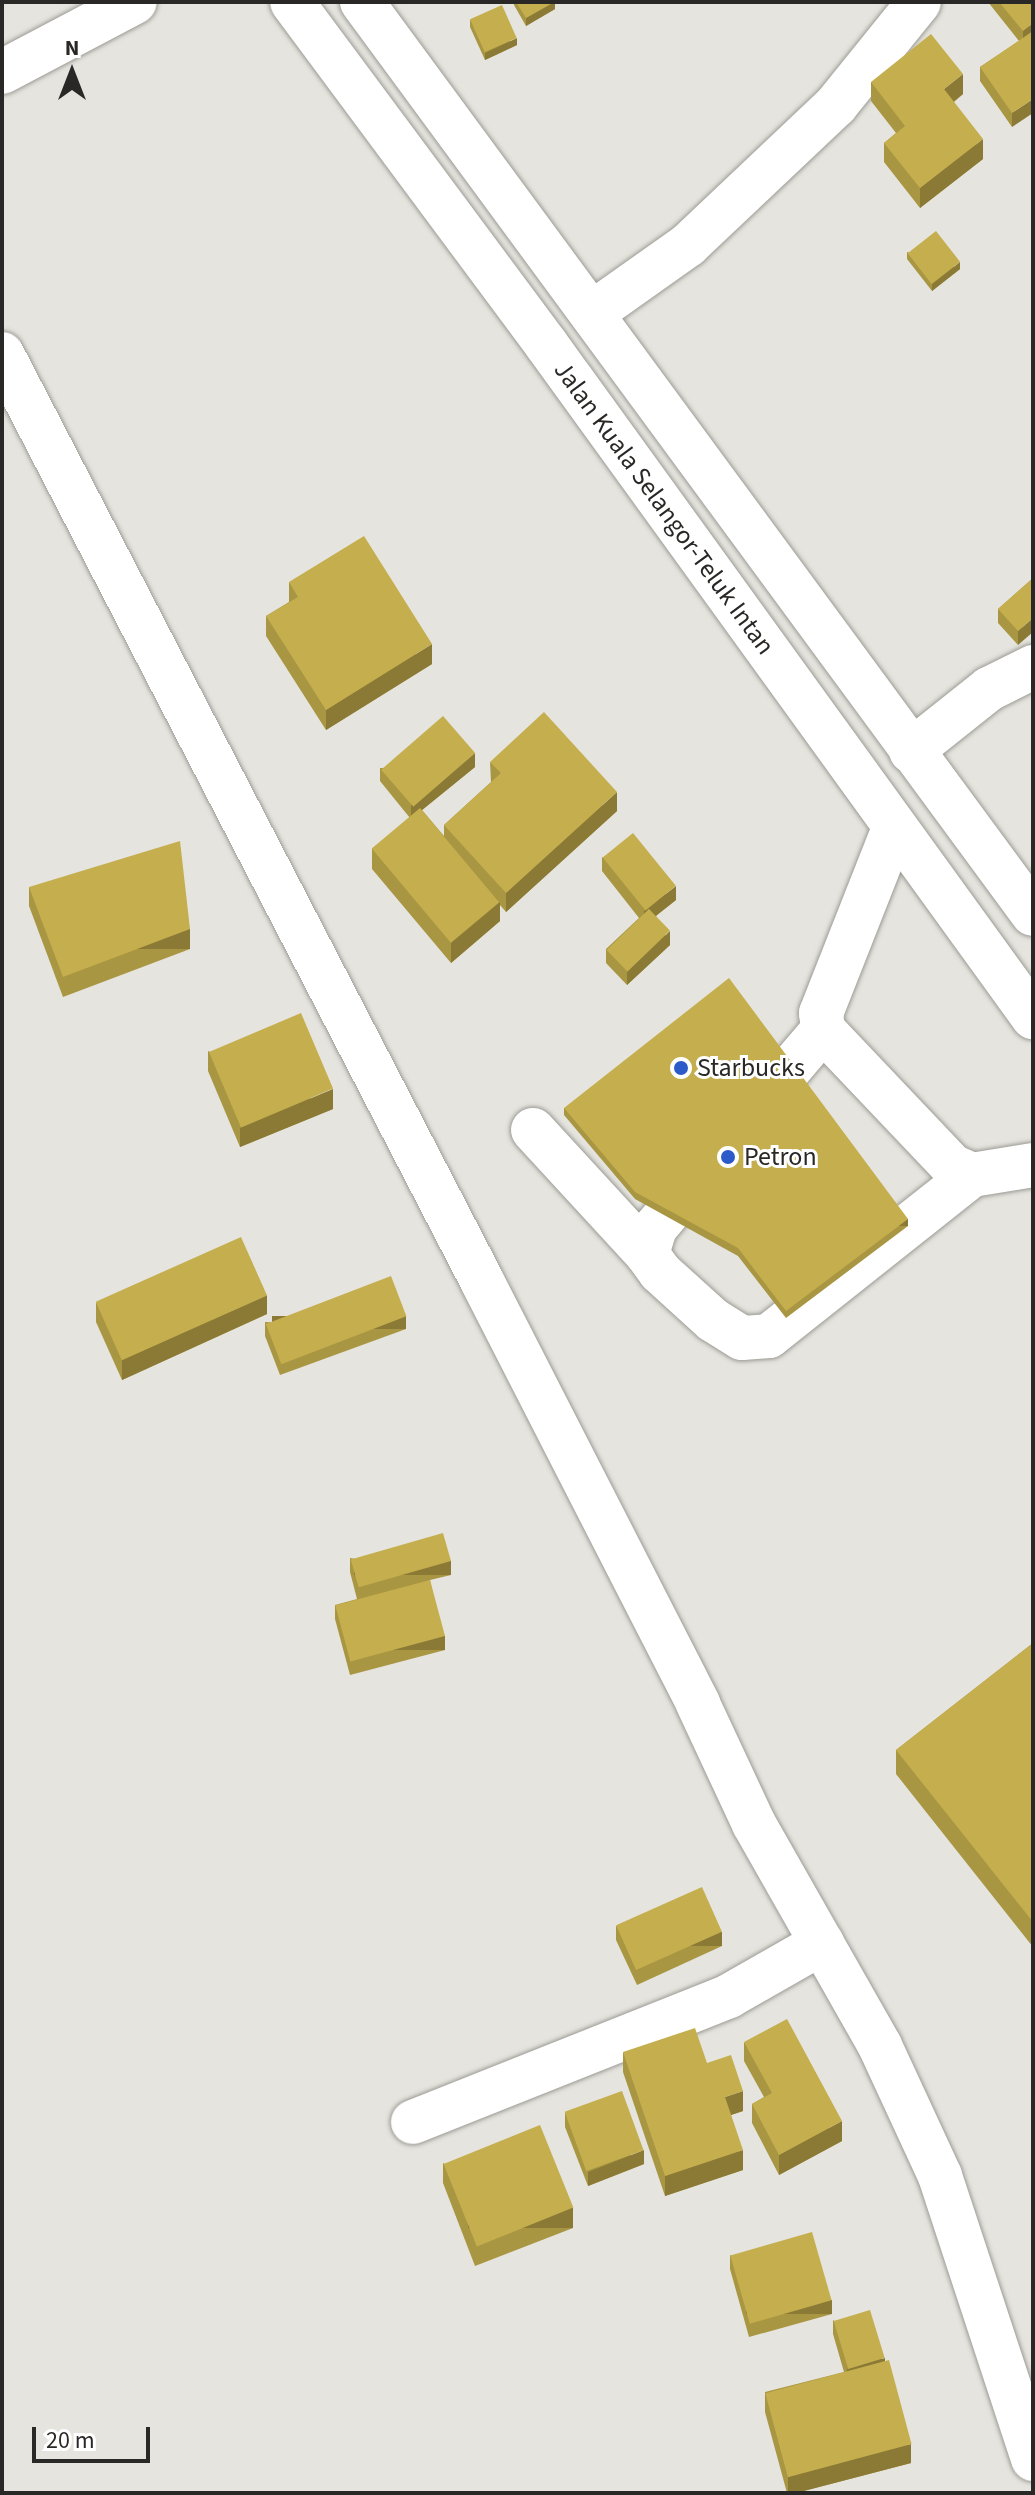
<!DOCTYPE html>
<style>
body{margin:0}
#map{position:relative;width:1035px;height:2495px;overflow:hidden;background:#e5e4de;font-family:"Source Sans 3",sans-serif}
div>[style]{position:absolute}
.roads{filter:drop-shadow(0 0 2px #9c9b95) drop-shadow(0 0 2px #9c9b95)}
.minor>*{height:44px;margin:-22px;padding:0 22px;transform-origin:22px;border-radius:22px;background:#fff}
.highway>*{height:44px;margin:-22px;padding:0 22px;transform-origin:22px;border-radius:22px;background:#fff}
.wall>*{inset:0;background:#a99642}
.shaded-wall>*{inset:0;background:#8a7a36;transform-origin:0 0}
.building>*{inset:0;background:#c5ae4d;transform-origin:0 0}
.dots>*{width:22px;height:22px;translate:-50% -50%;box-sizing:border-box;border:4px solid #fff;border-radius:50%}
span{translate:-50% -50%;white-space:nowrap;text-align:center;line-height:1.15;-webkit-text-stroke:6px #fff;paint-order:stroke}
.street-label{font-size:26px;color:#292826}
.poi-label{font-size:26px;color:#292826}
.left{translate:0 -50%;text-align:left}
.frame{position:absolute;inset:0;border:4px solid #292826;pointer-events:none}
.north{position:absolute;left:32px;top:32px;width:80px;height:80px;-webkit-text-stroke:6px #fff;paint-order:stroke;rotate:0deg;font-size:22px;font-weight:700;line-height:32px;text-align:center;color:#292826}
.north::after{content:'';display:block;margin:auto;width:28px;height:36px;background:#292826;clip-path:polygon(50% 0,100% 100%,50% 72%,0 100%)}
.scale{position:absolute;left:32px;top:2427px;width:118px;height:36px;box-sizing:border-box;border:4px solid #292826;border-top:0;padding-left:10px;font-size:24px;line-height:28px;white-space:nowrap;color:#292826;-webkit-text-stroke:6px #fff;paint-order:stroke}
</style>
<div id="map">
<div class="roads">
<div class="minor">
<i style="left:2px;top:72px;width:150px;rotate:-27.8deg"></i>
<i style="left:592px;top:313px;width:118px;rotate:-35.3deg"></i>
<i style="left:688px;top:245px;width:204px;rotate:-43.4deg"></i>
<i style="left:836px;top:105px;width:132px;rotate:-51.1deg"></i>
<i style="left:2px;top:354px;width:1044px;rotate:62.62deg"></i>
<i style="left:482px;top:1281px;width:475px;rotate:62.9deg"></i>
<i style="left:698px;top:1704px;width:132px;rotate:65deg"></i>
<i style="left:754px;top:1824px;width:255px;rotate:60.4deg"></i>
<i style="left:880px;top:2046px;width:143px;rotate:65.2deg"></i>
<i style="left:940px;top:2176px;width:298px;rotate:71.8deg"></i>
<i style="left:911px;top:751px;width:100px;rotate:-38.5deg"></i>
<i style="left:989px;top:689px;width:49px;rotate:-26.6deg"></i>
<i style="left:894px;top:828px;width:199px;rotate:111.5deg"></i>
<i style="left:821px;top:1013px;width:17px;rotate:83deg"></i>
<i style="left:823px;top:1030px;width:187px;rotate:46.5deg"></i>
<i style="left:952px;top:1166px;width:22px;rotate:24deg"></i>
<i style="left:972px;top:1175px;width:62px;rotate:-9.3deg"></i>
<i style="left:754px;top:1111px;width:106px;rotate:-49.6deg"></i>
<i style="left:533px;top:1130px;width:168px;rotate:47.4deg"></i>
<i style="left:704px;top:1170px;width:76px;rotate:130.2deg"></i>
<i style="left:655px;top:1228px;width:27px;rotate:107deg"></i>
<i style="left:647px;top:1254px;width:22px;rotate:54deg"></i>
<i style="left:660px;top:1272px;width:72px;rotate:42.2deg"></i>
<i style="left:713px;top:1320px;width:34px;rotate:32deg"></i>
<i style="left:742px;top:1338px;width:27px;rotate:-4deg"></i>
<i style="left:769px;top:1336px;width:259px;rotate:-38.4deg"></i>
<i style="left:413px;top:2122px;width:340px;rotate:-21.7deg"></i>
<i style="left:729px;top:1996px;width:107px;rotate:-29.7deg"></i>
</div>
<div class="highway">
<i style="left:292px;top:2px;width:426px;rotate:53.4deg"></i>
<i style="left:546px;top:344px;width:831px;rotate:54.11deg"></i>
<i style="left:362px;top:2px;width:1132px;rotate:53.66deg"></i>
</div>
</div>
<div class="wall">
<i style="clip-path:polygon(514px 2px,555px 2px,555px 9px,526px 26px,514px 5px)"></i>
<i style="clip-path:polygon(988px 2px,1033px 2px,1012px 127px,980px 81px,980px 67px,1019px 41px)"></i>
<i style="clip-path:polygon(470px 20px,517px 45px,485px 60px,470px 27px)"></i>
<i style="clip-path:polygon(871px 82px,963px 94px,954px 102px,983px 159px,920px 208px,884px 162px,884px 143px,896px 133px,871px 101px)"></i>
<i style="clip-path:polygon(907px 252px,960px 269px,932px 291px,907px 259px)"></i>
<i style="clip-path:polygon(1033px 578px,1018px 645px,998px 623px,998px 609px)"></i>
<i style="clip-path:polygon(289px 582px,432px 664px,326px 730px,266px 636px,266px 616px,289px 602px)"></i>
<i style="clip-path:polygon(490px 762px,617px 811px,506px 912px,500px 905px,500px 921px,451px 963px,372px 869px,372px 849px,410px 818px,380px 781px,380px 768px,475px 767px,422px 810px,444px 836px,444px 825px,491px 782px)"></i>
<i style="clip-path:polygon(602px 857px,676px 900px,656px 916px,670px 945px,627px 985px,606px 963px,606px 949px,639px 918px,602px 871px)"></i>
<i style="clip-path:polygon(29px 887px,190px 949px,63px 997px,29px 906px)"></i>
<i style="clip-path:polygon(208px 1051px,333px 1109px,240px 1147px,208px 1071px)"></i>
<i style="clip-path:polygon(564px 1108px,908px 1226px,786px 1318px,738px 1256px,635px 1199px,564px 1115px)"></i>
<i style="clip-path:polygon(96px 1303px,267px 1314px,122px 1380px,96px 1322px)"></i>
<i style="clip-path:polygon(265px 1322px,406px 1329px,280px 1375px,265px 1336px)"></i>
<i style="clip-path:polygon(350px 1558px,451px 1575px,430px 1580px,445px 1650px,350px 1675px,335px 1619px,335px 1605px,357px 1599px,350px 1572px)"></i>
<i style="clip-path:polygon(1033px 1643px,1033px 1947px,896px 1774px,896px 1750px)"></i>
<i style="clip-path:polygon(616px 1926px,722px 1946px,637px 1985px,616px 1940px)"></i>
<i style="clip-path:polygon(744px 2042px,842px 2141px,779px 2175px,752px 2123px,752px 2104px,764px 2097px,744px 2061px)"></i>
<i style="clip-path:polygon(623px 2052px,743px 2111px,731px 2115px,743px 2170px,665px 2196px,623px 2072px)"></i>
<i style="clip-path:polygon(565px 2113px,644px 2164px,588px 2186px,565px 2127px)"></i>
<i style="clip-path:polygon(443px 2163px,573px 2228px,475px 2266px,443px 2183px)"></i>
<i style="clip-path:polygon(730px 2255px,832px 2314px,749px 2337px,730px 2269px)"></i>
<i style="clip-path:polygon(833px 2320px,885px 2361px,911px 2463px,796px 2493px,787px 2493px,765px 2412px,765px 2392px,844px 2372px,833px 2334px)"></i>
</div>
<div class="shaded-wall">
<i style="clip-path:polygon(555px 2px,555px 9px,526px 26px,526px 18px)"></i>
<i style="clip-path:polygon(1033px 23px,1033px 37px,1023px 45px,1023px 31px)"></i>
<i style="clip-path:polygon(517px 38px,517px 45px,485px 60px,485px 53px)"></i>
<i style="clip-path:polygon(963px 74px,963px 94px,944px 109px,944px 89px)"></i>
<i style="clip-path:polygon(1033px 99px,1033px 113px,1012px 127px,1012px 113px)"></i>
<i style="clip-path:polygon(983px 139px,983px 159px,920px 208px,920px 188px)"></i>
<i style="clip-path:polygon(960px 262px,960px 269px,932px 291px,932px 284px)"></i>
<i style="clip-path:polygon(1033px 618px,1033px 632px,1018px 645px,1018px 631px)"></i>
<i style="clip-path:polygon(432px 644px,432px 664px,326px 730px,326px 710px)"></i>
<i style="clip-path:polygon(475px 753px,475px 767px,411px 819px,411px 805px)"></i>
<i style="clip-path:polygon(617px 792px,617px 811px,506px 912px,506px 893px)"></i>
<i style="clip-path:polygon(676px 886px,676px 900px,644px 925px,644px 911px)"></i>
<i style="clip-path:polygon(500px 902px,500px 921px,451px 963px,451px 943px)"></i>
<i style="left:190px;top:929px;width:20px;height:136px;rotate:90deg"></i>
<i style="clip-path:polygon(670px 931px,670px 945px,627px 985px,627px 972px)"></i>
<i style="clip-path:polygon(333px 1089px,333px 1109px,240px 1147px,240px 1128px)"></i>
<i style="left:908px;top:1219px;width:7px;height:153px;rotate:90deg"></i>
<i style="clip-path:polygon(267px 1295px,267px 1314px,122px 1380px,122px 1360px)"></i>
<i style="left:406px;top:1316px;width:13px;height:134px;rotate:90deg"></i>
<i style="left:451px;top:1561px;width:14px;height:97px;rotate:90deg"></i>
<i style="left:445px;top:1636px;width:14px;height:98px;rotate:90deg"></i>
<i style="left:722px;top:1932px;width:14px;height:94px;rotate:90deg"></i>
<i style="clip-path:polygon(743px 2091px,743px 2111px,725px 2117px,725px 2097px)"></i>
<i style="clip-path:polygon(842px 2121px,842px 2141px,779px 2175px,779px 2155px)"></i>
<i style="clip-path:polygon(644px 2150px,644px 2164px,588px 2186px,588px 2172px)"></i>
<i style="clip-path:polygon(743px 2150px,743px 2170px,665px 2196px,665px 2176px)"></i>
<i style="left:573px;top:2208px;width:20px;height:105px;rotate:90deg"></i>
<i style="left:832px;top:2300px;width:14px;height:86px;rotate:90deg"></i>
<i style="clip-path:polygon(885px 2358px,885px 2372px,847px 2383px,847px 2369px)"></i>
<i style="clip-path:polygon(911px 2444px,911px 2463px,796px 2493px,788px 2493px,788px 2475px)"></i>
</div>
<div class="building">
<i style="clip-path:polygon(516px 2px,554px 2px,526px 18px)"></i>
<i style="clip-path:polygon(999px 2px,1033px 2px,1033px 23px,1023px 31px)"></i>
<i style="left:502px;top:5px;width:36px;height:35px;rotate:66deg"></i>
<i style="clip-path:polygon(1033px 31px,1033px 99px,1012px 113px,980px 67px)"></i>
<i style="clip-path:polygon(931px 34px,963px 74px,944px 89px,983px 139px,920px 188px,884px 143px,905px 126px,871px 82px)"></i>
<i style="left:936px;top:231px;width:39px;height:36px;rotate:52deg"></i>
<i style="clip-path:polygon(364px 536px,432px 644px,326px 710px,266px 616px,298px 597px,289px 582px)"></i>
<i style="clip-path:polygon(1033px 578px,1033px 618px,1018px 631px,998px 609px)"></i>
<i style="clip-path:polygon(544px 712px,617px 792px,506px 893px,444px 825px,501px 773px,490px 762px)"></i>
<i style="left:443px;top:716px;width:49px;height:82px;rotate:49deg"></i>
<i style="left:420px;top:808px;width:123px;height:63px;rotate:50deg"></i>
<i style="left:633px;top:833px;width:68px;height:39px;rotate:51deg"></i>
<i style="clip-path:polygon(180px 841px,190px 929px,63px 977px,29px 887px)"></i>
<i style="left:649px;top:909px;width:30px;height:59px;rotate:46deg"></i>
<i style="clip-path:polygon(729px 978px,908px 1219px,786px 1311px,738px 1248px,635px 1192px,564px 1108px)"></i>
<i style="left:301px;top:1013px;width:82px;height:100px;rotate:67deg"></i>
<i style="left:241px;top:1237px;width:64px;height:159px;rotate:66deg"></i>
<i style="left:391px;top:1276px;width:43px;height:134px;rotate:69deg"></i>
<i style="left:443px;top:1533px;width:29px;height:96px;rotate:74deg"></i>
<i style="left:430px;top:1580px;width:58px;height:98px;rotate:75deg"></i>
<i style="clip-path:polygon(1033px 1643px,1033px 1922px,896px 1750px)"></i>
<i style="left:702px;top:1887px;width:49px;height:94px;rotate:66deg"></i>
<i style="clip-path:polygon(787px 2019px,842px 2121px,779px 2155px,752px 2104px,772px 2093px,744px 2042px)"></i>
<i style="clip-path:polygon(695px 2028px,707px 2063px,731px 2055px,743px 2091px,725px 2097px,743px 2150px,665px 2176px,623px 2052px)"></i>
<i style="left:622px;top:2091px;width:63px;height:61px;rotate:70deg"></i>
<i style="left:540px;top:2125px;width:89px;height:104px;rotate:68deg"></i>
<i style="left:812px;top:2232px;width:71px;height:85px;rotate:74deg"></i>
<i style="left:870px;top:2310px;width:50px;height:38px;rotate:73deg"></i>
<i style="left:889px;top:2360px;width:87px;height:128px;rotate:75deg"></i>
</div>
<div class="dots">
<i style="left:681px;top:1068px;background:#2d5ac9"></i>
<i style="left:728px;top:1157px;background:#2d5ac9"></i>
</div>
<div class="street-label">
<span style="left:664px;top:508px;rotate:54deg">Jalan Kuala Selangor-Teluk Intan</span>
</div>
<div class="poi-label">
<span class="left" style="left:697px;top:1068px">Starbucks</span>
<span class="left" style="left:744px;top:1157px">Petron</span>
</div>
<div class="frame"></div>
<div class="north">N</div>
<div class="scale">20 m</div>
</div>
